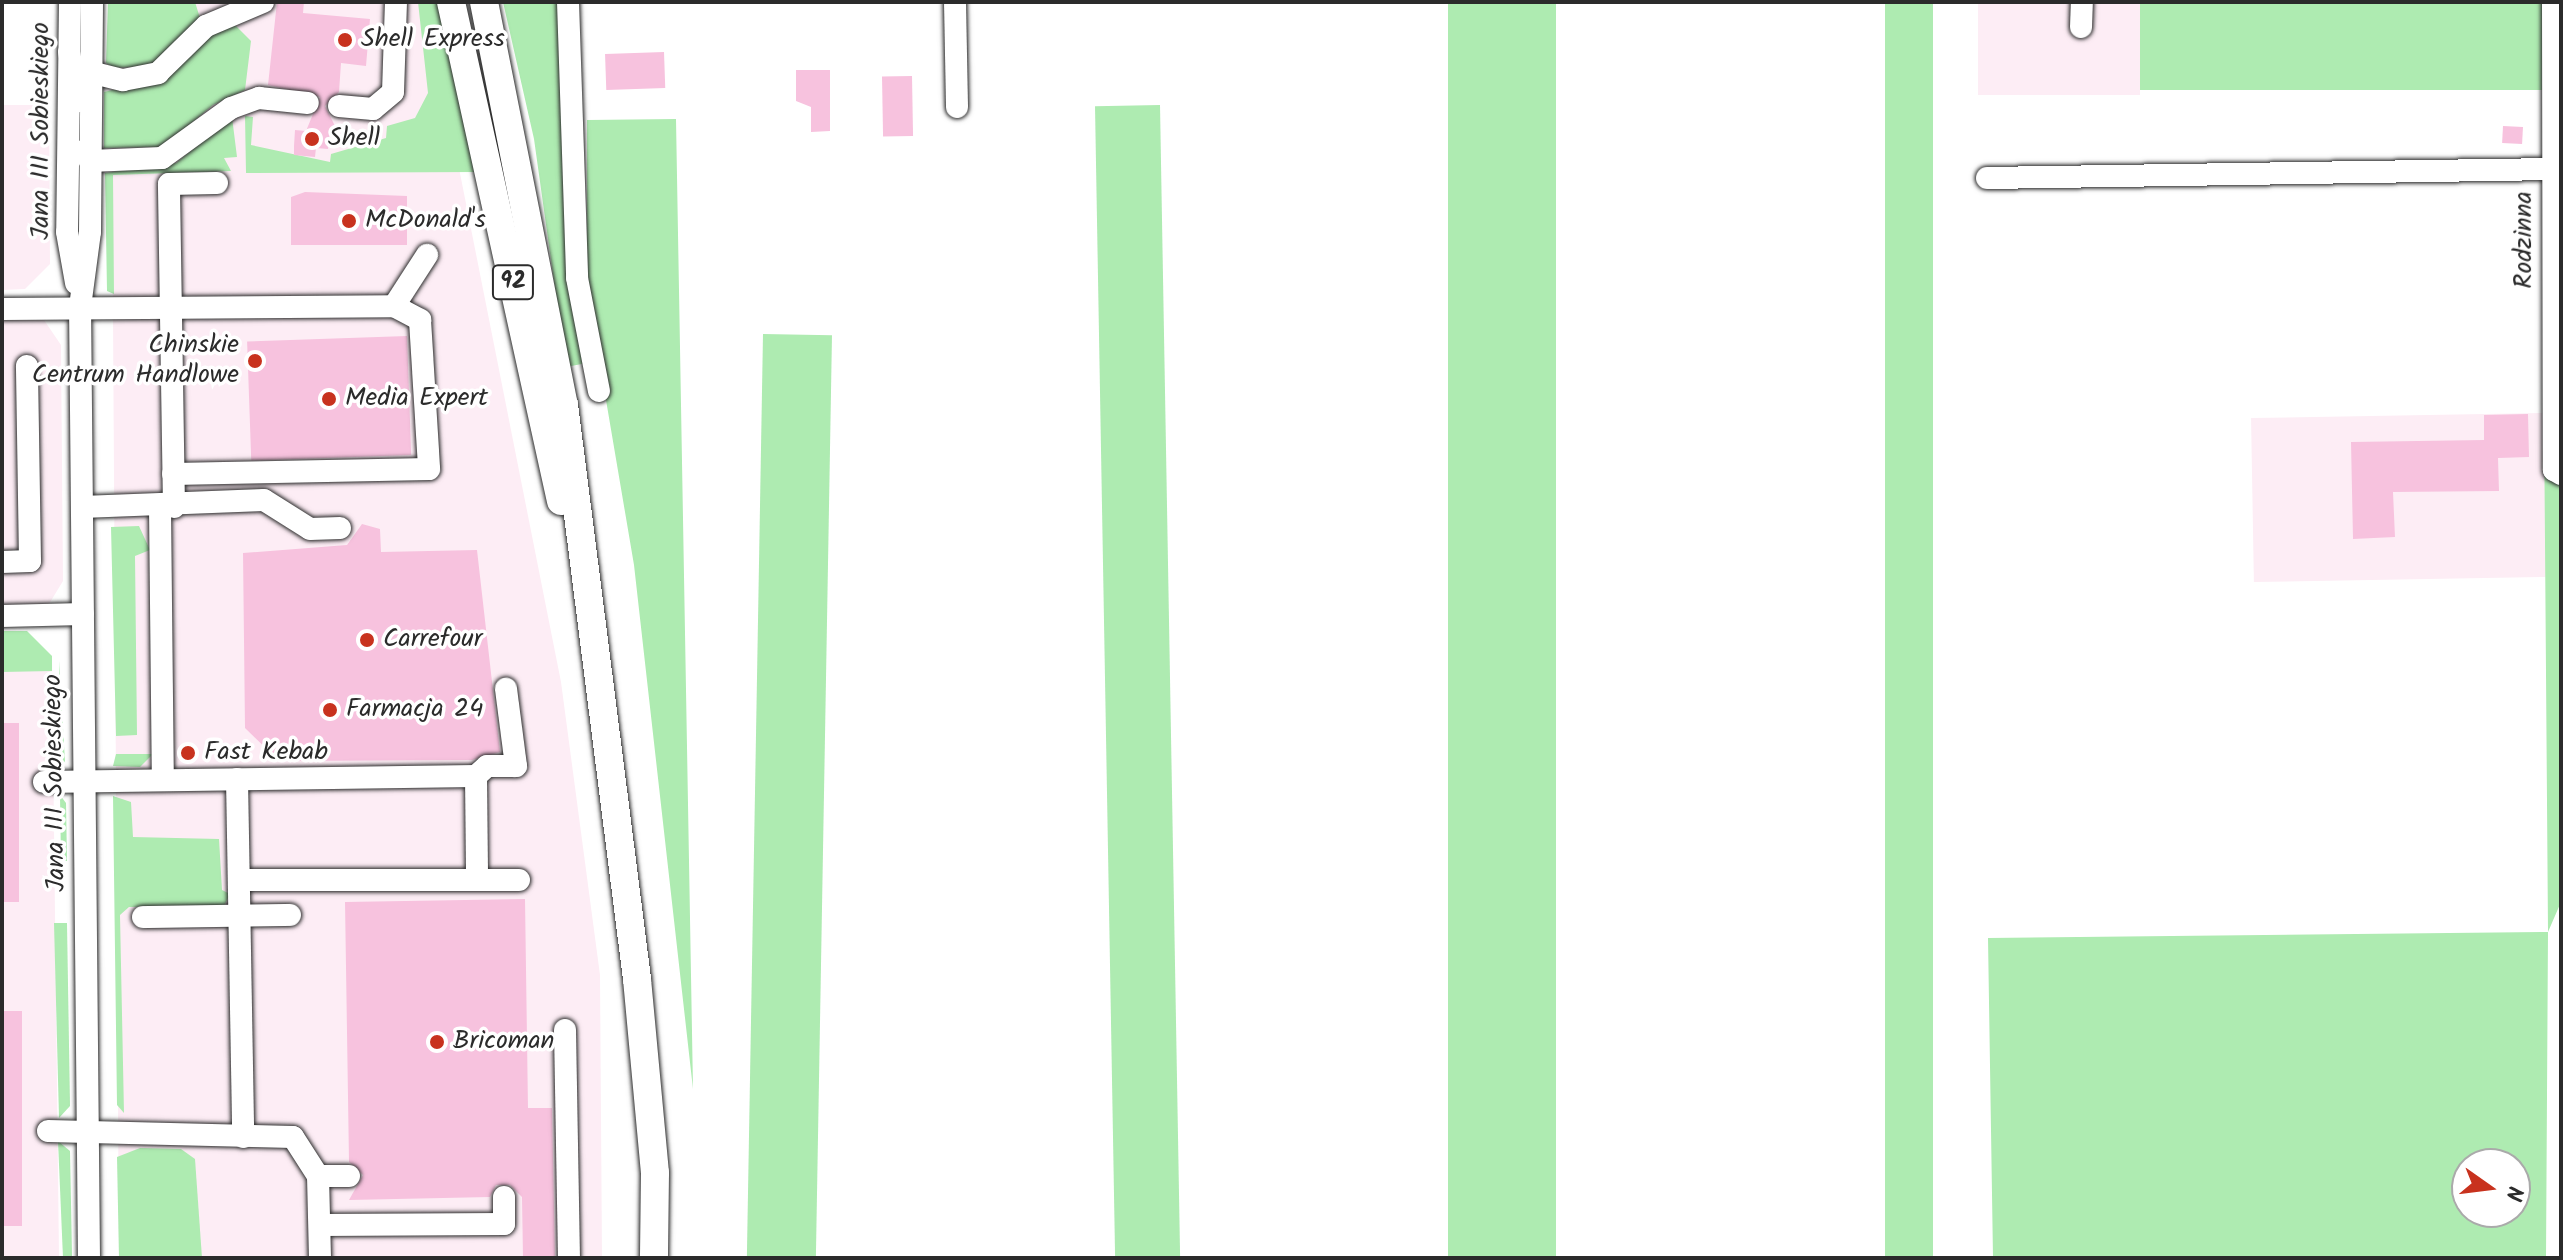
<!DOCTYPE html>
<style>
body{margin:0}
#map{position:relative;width:2563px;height:1260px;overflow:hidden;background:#fff;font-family:Kalam,sans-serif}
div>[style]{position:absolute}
.built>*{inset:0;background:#fdedf5;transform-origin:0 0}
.green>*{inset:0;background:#aeebb1;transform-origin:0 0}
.building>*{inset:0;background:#f7c2de;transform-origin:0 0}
.roads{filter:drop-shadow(0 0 2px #2b2b2b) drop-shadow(0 0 2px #2b2b2b)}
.minor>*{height:22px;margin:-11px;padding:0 11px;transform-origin:11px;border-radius:11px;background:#fff}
.major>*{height:28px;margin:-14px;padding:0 14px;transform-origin:14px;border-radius:14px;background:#fff}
.dots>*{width:22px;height:22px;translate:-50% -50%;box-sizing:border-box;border:4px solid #fff;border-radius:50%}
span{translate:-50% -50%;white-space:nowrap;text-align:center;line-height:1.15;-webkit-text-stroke:7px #fff;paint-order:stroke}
.shield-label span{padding:2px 6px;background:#fff;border:2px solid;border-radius:6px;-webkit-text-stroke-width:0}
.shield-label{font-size:24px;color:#2b2b2b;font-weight:700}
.poi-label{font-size:26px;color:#2b2b2b}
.left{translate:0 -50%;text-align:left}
.right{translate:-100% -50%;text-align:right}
.street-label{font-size:26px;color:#2b2b2b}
.frame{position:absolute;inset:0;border:4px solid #2b2b2b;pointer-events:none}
.north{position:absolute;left:2451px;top:1148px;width:80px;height:80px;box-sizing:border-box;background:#fff;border:2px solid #aaa;border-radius:50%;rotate:104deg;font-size:22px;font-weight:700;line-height:32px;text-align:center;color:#2b2b2b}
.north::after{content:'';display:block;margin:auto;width:28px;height:36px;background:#c8321e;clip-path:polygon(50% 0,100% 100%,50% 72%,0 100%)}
</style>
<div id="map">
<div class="built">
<i style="clip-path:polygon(111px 2px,426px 2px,561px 682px,600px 975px,602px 1258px,119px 1258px)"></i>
<i style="left:1978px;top:2px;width:162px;height:93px"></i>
<i style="clip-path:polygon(2px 105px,49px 105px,50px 264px,25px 289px,2px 290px)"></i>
<i style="clip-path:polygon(2px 319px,44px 320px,61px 345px,63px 581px,49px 604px,2px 606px)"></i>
<i style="left:2544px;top:413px;width:164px;height:293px;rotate:89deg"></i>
<i style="clip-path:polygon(2px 634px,52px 656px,59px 1258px,2px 1258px)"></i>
</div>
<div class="green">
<i style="clip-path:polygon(108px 2px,195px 2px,200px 18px,151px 66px,114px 68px,106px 63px)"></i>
<i style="clip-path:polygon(418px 2px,441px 2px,480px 172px,246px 173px,245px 116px,253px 117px,251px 145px,330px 162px,331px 154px,386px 138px,387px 126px,415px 118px,428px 93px)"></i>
<i style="clip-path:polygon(503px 2px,561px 2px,587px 363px,566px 367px,534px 139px)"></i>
<i style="left:1448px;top:2px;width:108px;height:1256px"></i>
<i style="left:1885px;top:2px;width:48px;height:1256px"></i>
<i style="left:2140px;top:2px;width:408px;height:88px"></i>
<i style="clip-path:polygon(233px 23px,251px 41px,245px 90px,213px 105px,163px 147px,104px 148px,104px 92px,169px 76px,215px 29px)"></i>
<i style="left:1160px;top:105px;width:1153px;height:65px;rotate:89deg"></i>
<i style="clip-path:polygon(232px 117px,237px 157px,224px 158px,231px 171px,113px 175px,114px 294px,107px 291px,105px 173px,176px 163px)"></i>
<i style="clip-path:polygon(676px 119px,693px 1089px,634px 565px,587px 288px,587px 120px)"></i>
<i style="clip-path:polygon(evenodd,2561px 252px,2561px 902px,2548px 932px,2546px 1258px,1993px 1258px,1988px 938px,2548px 932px,2544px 413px,2561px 252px,2467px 1164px,2515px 1164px,2515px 1212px,2467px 1212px,2467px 1164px)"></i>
<i style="left:763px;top:334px;width:69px;height:924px;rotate:1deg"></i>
<i style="clip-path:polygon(139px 526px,150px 550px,135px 556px,137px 735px,116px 736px,111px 527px)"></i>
<i style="clip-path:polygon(2px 631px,27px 631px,52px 656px,52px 671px,2px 672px)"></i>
<i style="clip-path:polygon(59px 661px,65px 761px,60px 768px)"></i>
<i style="clip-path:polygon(116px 754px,153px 754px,140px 767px,113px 766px)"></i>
<i style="clip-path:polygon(60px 795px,66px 803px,67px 861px,61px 861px)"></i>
<i style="clip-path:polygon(113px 796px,131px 802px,133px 837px,219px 839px,222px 890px,230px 894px,224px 906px,129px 907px,120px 915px,124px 1113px,117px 1105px)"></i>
<i style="clip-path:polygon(54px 923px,67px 923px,70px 1106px,59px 1118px)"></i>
<i style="clip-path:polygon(58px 1141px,70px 1151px,72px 1256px,63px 1258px)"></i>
<i style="clip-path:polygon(140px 1148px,181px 1149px,195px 1159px,202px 1258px,119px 1258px,117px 1157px)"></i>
</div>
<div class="building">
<i style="clip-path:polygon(277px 2px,304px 2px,303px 13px,370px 19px,366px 66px,341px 63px,339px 92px,325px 106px,336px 128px,330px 128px,328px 149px,316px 148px,315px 157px,294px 155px,294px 146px,295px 130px,306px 131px,320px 97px,268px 85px)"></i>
<i style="left:664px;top:52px;width:36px;height:59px;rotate:88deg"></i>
<i style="clip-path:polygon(796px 70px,830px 70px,830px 131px,811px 132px,811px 107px,796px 101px)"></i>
<i style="left:912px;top:76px;width:60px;height:30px;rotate:89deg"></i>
<i style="left:2503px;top:126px;width:20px;height:17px;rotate:3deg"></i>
<i style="clip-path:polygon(305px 192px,407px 196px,407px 245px,291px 245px,291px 197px)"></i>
<i style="left:407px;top:336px;width:119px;height:160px;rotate:88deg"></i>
<i style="clip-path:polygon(2528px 414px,2529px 457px,2498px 458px,2499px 491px,2393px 492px,2395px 537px,2353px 539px,2351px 442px,2484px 440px,2484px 415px)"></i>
<i style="clip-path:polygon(362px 524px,380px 529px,381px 552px,477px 550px,500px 752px,472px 760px,279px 761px,245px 728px,243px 553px,347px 545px)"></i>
<i style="left:2px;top:723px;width:17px;height:179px"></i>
<i style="clip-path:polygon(525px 899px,528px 1108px,552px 1108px,555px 1258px,523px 1258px,522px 1197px,510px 1185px,496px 1185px,490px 1197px,349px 1200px,363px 1175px,349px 1162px,345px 902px)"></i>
<i style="left:2px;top:1011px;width:20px;height:215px"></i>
</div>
<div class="roads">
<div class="minor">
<i style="left:70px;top:2px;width:230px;rotate:90.7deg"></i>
<i style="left:67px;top:232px;width:52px;rotate:80deg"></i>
<i style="left:568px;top:2px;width:276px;rotate:88.1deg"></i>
<i style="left:577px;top:278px;width:115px;rotate:79deg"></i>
<i style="left:955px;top:2px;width:105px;rotate:88.9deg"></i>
<i style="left:2553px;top:2px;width:468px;rotate:89.9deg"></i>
<i style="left:2554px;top:470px;width:8px;rotate:30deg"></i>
<i style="left:2081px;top:27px;width:25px;rotate:-88deg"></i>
<i style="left:69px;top:52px;width:50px;rotate:79.6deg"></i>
<i style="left:90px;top:72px;width:34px;rotate:14deg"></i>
<i style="left:123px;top:80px;width:36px;rotate:-11deg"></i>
<i style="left:158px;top:73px;width:67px;rotate:-44.4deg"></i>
<i style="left:206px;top:26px;width:62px;rotate:-22.8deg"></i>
<i style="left:339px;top:106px;width:34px;rotate:5deg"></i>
<i style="left:373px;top:109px;width:26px;rotate:-40deg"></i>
<i style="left:393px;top:92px;width:90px;rotate:-88.1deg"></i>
<i style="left:85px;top:150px;width:12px;rotate:66deg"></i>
<i style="left:90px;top:161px;width:72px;rotate:-2.4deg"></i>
<i style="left:162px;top:158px;width:85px;rotate:-35.9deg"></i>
<i style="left:231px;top:108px;width:30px;rotate:-20deg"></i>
<i style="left:259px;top:98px;width:49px;rotate:5.8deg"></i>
<i style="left:1987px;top:178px;width:565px;rotate:-0.91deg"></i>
<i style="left:394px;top:306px;width:61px;rotate:-57.1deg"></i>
<i style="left:2px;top:309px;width:392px;rotate:-0.4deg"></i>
<i style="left:394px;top:306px;width:30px;rotate:28deg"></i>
<i style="left:420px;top:320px;width:149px;rotate:86.5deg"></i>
<i style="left:429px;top:469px;width:256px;rotate:178.9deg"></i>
<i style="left:82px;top:507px;width:182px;rotate:-2.2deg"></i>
<i style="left:264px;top:500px;width:54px;rotate:32.2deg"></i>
<i style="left:310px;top:529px;width:30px;rotate:-2deg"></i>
<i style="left:160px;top:507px;width:273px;rotate:89.4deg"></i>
<i style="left:174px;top:507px;width:323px;rotate:-90.9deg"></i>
<i style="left:169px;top:184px;width:48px;rotate:-1.2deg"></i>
<i style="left:2px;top:562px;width:28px;rotate:-2deg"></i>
<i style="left:30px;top:561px;width:195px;rotate:-90.9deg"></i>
<i style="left:2px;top:616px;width:81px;rotate:-1.4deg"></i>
<i style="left:476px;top:776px;width:101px;rotate:89.4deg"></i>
<i style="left:237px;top:779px;width:358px;rotate:89deg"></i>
<i style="left:44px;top:782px;width:432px;rotate:-0.8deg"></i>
<i style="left:476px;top:776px;width:15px;rotate:-42deg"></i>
<i style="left:487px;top:766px;width:29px"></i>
<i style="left:516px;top:766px;width:78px;rotate:-97.4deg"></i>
<i style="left:239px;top:880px;width:280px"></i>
<i style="left:143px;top:917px;width:147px;rotate:-0.8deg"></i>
<i style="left:565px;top:1030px;width:228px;rotate:89deg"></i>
<i style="left:48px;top:1131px;width:245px;rotate:1.4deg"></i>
<i style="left:293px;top:1137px;width:46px;rotate:57.3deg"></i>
<i style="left:318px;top:1176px;width:82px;rotate:88.6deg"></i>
<i style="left:318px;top:1176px;width:31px"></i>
<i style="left:320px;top:1225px;width:184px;rotate:-0.3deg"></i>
<i style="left:504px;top:1224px;width:27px;rotate:-90deg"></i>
<i style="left:89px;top:1258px;width:951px;rotate:-90.54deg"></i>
<i style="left:80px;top:307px;width:76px;rotate:-82.4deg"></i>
<i style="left:90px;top:232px;width:230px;rotate:-89.5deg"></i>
</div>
<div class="major">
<i style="left:451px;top:2px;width:511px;rotate:77.57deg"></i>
<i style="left:484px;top:2px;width:411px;rotate:78.8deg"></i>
<i style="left:564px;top:405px;width:579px;rotate:82.75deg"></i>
<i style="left:637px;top:979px;width:195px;rotate:84.7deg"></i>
<i style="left:655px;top:1173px;width:85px;rotate:90.7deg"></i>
</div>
</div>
<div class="dots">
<i style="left:345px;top:40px;background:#c8321e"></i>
<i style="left:312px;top:139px;background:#c8321e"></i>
<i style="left:349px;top:221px;background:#c8321e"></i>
<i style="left:255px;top:361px;background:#c8321e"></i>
<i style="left:329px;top:399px;background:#c8321e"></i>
<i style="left:367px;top:640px;background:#c8321e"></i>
<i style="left:330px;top:710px;background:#c8321e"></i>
<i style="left:188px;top:753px;background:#c8321e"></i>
<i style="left:437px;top:1042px;background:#c8321e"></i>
</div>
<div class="shield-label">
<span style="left:513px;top:282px">92</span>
</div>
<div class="poi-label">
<span class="left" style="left:361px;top:40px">Shell Express</span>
<span class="left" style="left:328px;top:139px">Shell</span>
<span class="left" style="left:365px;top:221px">McDonald's</span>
<span class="right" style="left:239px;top:361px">Chinskie<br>Centrum Handlowe</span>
<span class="left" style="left:345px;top:399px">Media Expert</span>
<span class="left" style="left:383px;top:640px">Carrefour</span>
<span class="left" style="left:346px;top:710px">Farmacja 24</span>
<span class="left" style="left:204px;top:753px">Fast Kebab</span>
<span class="left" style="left:453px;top:1042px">Bricoman</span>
</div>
<div class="street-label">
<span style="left:42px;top:131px;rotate:-90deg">Jana III Sobieskiego</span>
<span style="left:2525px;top:240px;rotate:-90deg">Rodzinna</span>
<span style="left:56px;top:783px;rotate:-91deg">Jana III Sobieskiego</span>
</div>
<div class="frame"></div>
<div class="north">N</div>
</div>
